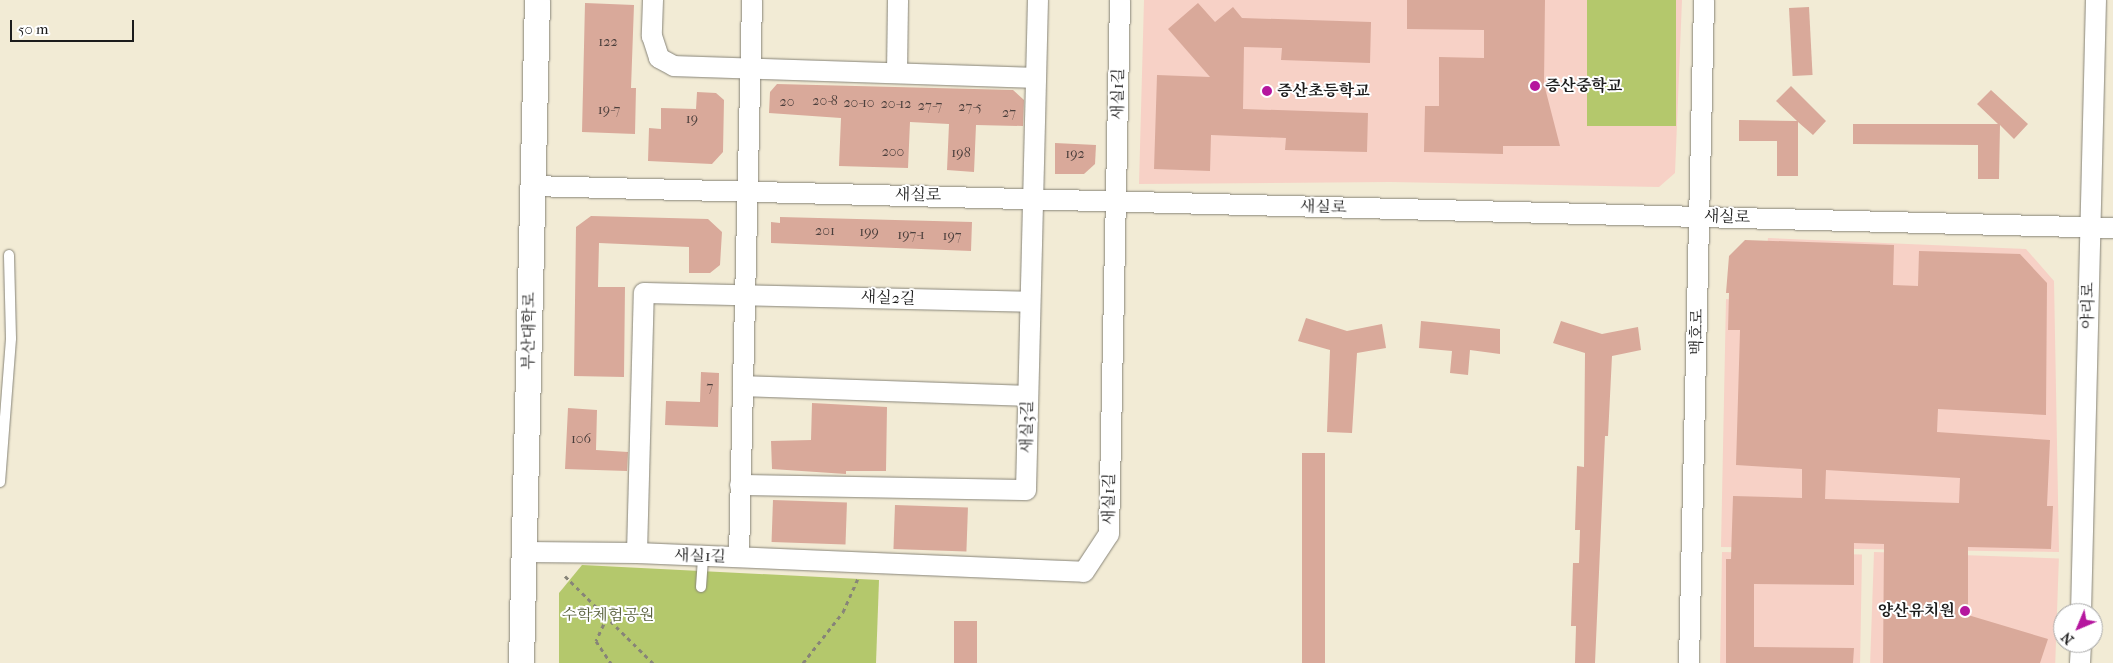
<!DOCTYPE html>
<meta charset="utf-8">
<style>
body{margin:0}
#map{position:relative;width:2113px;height:663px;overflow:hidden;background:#f2ebd5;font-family:"IM FELL French Canon","Noto Serif KR",serif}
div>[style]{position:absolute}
.built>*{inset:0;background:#f7d1c6;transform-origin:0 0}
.green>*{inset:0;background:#b4c86c;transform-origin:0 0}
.building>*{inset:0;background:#d9a99a;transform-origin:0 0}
.path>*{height:3px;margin-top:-1.5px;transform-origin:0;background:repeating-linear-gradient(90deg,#878478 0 4px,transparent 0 8px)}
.roads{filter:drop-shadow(0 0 1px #878478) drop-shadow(0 0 1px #878478)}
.service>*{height:10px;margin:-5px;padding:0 5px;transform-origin:5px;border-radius:5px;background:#fff}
.minor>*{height:20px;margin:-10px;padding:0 10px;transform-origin:10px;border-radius:10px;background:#fff}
.tertiary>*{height:25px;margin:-12.5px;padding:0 12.5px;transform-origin:12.5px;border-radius:12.5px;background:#fff}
.dots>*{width:14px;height:14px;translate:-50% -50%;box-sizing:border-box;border:2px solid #fff;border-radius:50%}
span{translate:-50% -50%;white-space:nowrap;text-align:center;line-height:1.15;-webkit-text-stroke:4px #fff;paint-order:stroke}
.number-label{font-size:14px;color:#4b3f3c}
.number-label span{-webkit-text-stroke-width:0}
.poi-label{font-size:16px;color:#1c1c1c;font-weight:700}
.left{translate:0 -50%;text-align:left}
.right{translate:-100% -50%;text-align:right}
.street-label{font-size:16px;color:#1c1c1c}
.park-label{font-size:16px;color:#59613c}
.north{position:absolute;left:2053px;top:603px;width:50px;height:50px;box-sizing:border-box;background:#fff;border:1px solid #a4a4a4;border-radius:50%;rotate:225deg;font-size:14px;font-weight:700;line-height:20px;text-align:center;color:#1c1c1c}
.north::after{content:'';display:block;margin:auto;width:18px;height:22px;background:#b5179e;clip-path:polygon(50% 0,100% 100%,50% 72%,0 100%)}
.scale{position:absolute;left:10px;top:20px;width:124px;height:22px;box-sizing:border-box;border:2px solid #1c1c1c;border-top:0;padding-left:6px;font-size:15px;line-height:18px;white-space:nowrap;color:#1c1c1c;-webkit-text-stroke:4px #fff;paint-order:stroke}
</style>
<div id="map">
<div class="built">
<i style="clip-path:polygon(1144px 0,1682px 0,1675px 173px,1659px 187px,1390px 182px,1139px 184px)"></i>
<i style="clip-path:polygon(1768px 238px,2026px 249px,2054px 281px,2059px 552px,1721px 547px,1726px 299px,1762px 302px)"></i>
<i style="left:1722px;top:552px;width:140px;height:111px;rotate:1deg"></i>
<i style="left:1874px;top:552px;width:185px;height:111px;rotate:2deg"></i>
</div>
<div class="green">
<i style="left:1587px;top:0;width:89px;height:126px"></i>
<i style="clip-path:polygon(582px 565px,879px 580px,876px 663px,559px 663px,559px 593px)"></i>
</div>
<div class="building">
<i style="clip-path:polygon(1407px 0,1545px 0,1544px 84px,1560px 146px,1503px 146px,1503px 154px,1424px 152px,1425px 106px,1439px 106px,1439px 57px,1484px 58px,1484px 30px,1407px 29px)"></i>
<i style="clip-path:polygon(585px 3px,634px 5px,631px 88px,636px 88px,635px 134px,582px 132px)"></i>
<i style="clip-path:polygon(1198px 3px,1215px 22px,1233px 7px,1242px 18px,1371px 22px,1370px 63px,1281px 60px,1282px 48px,1244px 47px,1243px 109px,1368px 113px,1367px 152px,1285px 150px,1286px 138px,1211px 135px,1210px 171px,1154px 169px,1157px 75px,1210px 77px,1168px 29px)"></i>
<i style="left:1809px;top:7px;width:68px;height:20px;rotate:87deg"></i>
<i style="clip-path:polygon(777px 84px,1013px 90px,1024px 100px,1023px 126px,976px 125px,974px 172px,947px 170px,949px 124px,910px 122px,908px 168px,839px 166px,841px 118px,769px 113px,770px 92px)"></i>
<i style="clip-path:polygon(1791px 86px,1826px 121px,1813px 135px,1798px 122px,1798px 176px,1777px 176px,1777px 141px,1739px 141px,1739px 120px,1797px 121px,1776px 101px)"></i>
<i style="clip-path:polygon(1991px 90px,2028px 124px,2014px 139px,2000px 125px,1999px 179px,1978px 179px,1978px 145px,1853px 144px,1853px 124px,1998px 124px,1977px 104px)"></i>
<i style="clip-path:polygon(697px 92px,716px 93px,724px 100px,723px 152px,712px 164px,648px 161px,649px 128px,661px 129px,661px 108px,696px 109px)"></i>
<i style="clip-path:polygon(1055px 143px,1096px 145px,1095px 164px,1084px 174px,1055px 174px)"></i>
<i style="clip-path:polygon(591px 216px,708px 219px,722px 232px,720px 265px,710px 273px,689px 273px,689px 247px,599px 243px,598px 287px,625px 287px,624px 377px,574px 376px,576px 227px)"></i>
<i style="clip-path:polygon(780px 217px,972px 222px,971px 251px,771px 243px,771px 222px,780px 223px)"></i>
<i style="clip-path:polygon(evenodd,1745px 240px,1894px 245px,1893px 285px,1918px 286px,1919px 251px,2020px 254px,2047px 283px,2046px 415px,1938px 409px,1937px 432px,2050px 440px,2047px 506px,2053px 506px,2051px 549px,1968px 547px,1968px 615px,2048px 639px,2040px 663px,1883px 663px,1884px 544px,1854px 543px,1854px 585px,1754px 584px,1754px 647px,1854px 648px,1853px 663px,1726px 663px,1726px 559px,1731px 559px,1733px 496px,1802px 498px,1802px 469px,1736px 465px,1740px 330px,1728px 330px,1729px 293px,1726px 293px,1729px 256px,1745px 240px,1826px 470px,1960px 478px,1959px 503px,1825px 499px,1826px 470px)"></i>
<i style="clip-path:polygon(1306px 318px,1347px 331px,1382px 324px,1386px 348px,1357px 353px,1352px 433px,1327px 432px,1330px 350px,1298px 341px)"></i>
<i style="clip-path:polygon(1421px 321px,1500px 329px,1500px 354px,1470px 350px,1468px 375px,1450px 373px,1452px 351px,1419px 348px)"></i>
<i style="clip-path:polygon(1561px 321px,1602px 334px,1638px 327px,1641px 350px,1612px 356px,1608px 436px,1605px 436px,1595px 663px,1575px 663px,1576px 626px,1571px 626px,1573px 563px,1579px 563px,1580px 530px,1575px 530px,1577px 466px,1584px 467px,1585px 353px,1553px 343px)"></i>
<i style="clip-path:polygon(701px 372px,719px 373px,718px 427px,665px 425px,666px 401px,700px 402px)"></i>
<i style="clip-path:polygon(812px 403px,887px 407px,886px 471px,846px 471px,846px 474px,772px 469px,771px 441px,811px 440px)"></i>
<i style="clip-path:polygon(568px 408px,597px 410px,596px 450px,628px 452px,627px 471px,565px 469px)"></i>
<i style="left:1302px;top:453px;width:23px;height:210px"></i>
<i style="left:773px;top:500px;width:74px;height:42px;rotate:2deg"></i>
<i style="left:895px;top:505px;width:73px;height:44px;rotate:2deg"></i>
<i style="left:954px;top:621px;width:23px;height:42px"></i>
</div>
<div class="path">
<i style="left:565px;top:576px;width:124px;rotate:44.7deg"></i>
<i style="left:607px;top:617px;width:26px;rotate:115deg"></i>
<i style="left:596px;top:641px;width:27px;rotate:56deg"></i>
<i style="left:803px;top:663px;width:65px;rotate:-51.9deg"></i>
<i style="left:843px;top:612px;width:36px;rotate:-66deg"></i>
</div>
<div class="roads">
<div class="service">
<i style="left:0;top:482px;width:144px;rotate:-85.6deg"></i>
<i style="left:11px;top:338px;width:83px;rotate:-91.4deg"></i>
<i style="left:701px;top:587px;width:31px;rotate:-86deg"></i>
</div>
<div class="minor">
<i style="left:653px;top:0;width:36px;rotate:92deg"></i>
<i style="left:652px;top:36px;width:23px;rotate:72deg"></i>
<i style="left:659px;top:58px;width:17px;rotate:28deg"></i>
<i style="left:674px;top:66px;width:362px;rotate:1.9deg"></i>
<i style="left:897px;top:73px;width:73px;rotate:-89.2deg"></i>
<i style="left:532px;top:186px;width:1582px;rotate:1.52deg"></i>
<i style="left:743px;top:386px;width:285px;rotate:2deg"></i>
<i style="left:740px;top:485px;width:286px;rotate:1deg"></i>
<i style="left:1026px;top:490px;width:490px;rotate:-88.6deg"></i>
<i style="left:523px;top:552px;width:114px;rotate:0.5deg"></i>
<i style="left:637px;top:553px;width:447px;rotate:2.4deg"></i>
<i style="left:1084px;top:572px;width:45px;rotate:-56.7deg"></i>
<i style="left:1109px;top:534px;width:534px;rotate:-88.82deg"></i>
<i style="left:637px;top:553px;width:260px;rotate:-88.5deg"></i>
<i style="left:644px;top:293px;width:386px;rotate:1.3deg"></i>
<i style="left:739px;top:557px;width:557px;rotate:-88.66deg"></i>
<i style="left:2081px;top:613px;width:613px;rotate:-88.6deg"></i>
<i style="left:1689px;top:663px;width:663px;rotate:-88.7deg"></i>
<i style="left:2080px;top:663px;width:20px;rotate:-87deg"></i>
</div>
<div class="tertiary">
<i style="left:521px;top:663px;width:663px;rotate:-88.62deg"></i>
</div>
</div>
<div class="dots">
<i style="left:1535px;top:86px;background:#b5179e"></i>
<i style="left:1267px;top:91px;background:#b5179e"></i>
<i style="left:1965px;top:611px;background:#b5179e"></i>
</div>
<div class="number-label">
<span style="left:608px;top:42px">122</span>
<span style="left:825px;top:101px">20-8</span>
<span style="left:787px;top:102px">20</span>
<span style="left:859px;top:103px">20-10</span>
<span style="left:896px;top:104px">20-12</span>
<span style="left:930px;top:106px">27-7</span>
<span style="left:970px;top:107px">27-5</span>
<span style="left:609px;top:110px">19-7</span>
<span style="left:1009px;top:113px">27</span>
<span style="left:692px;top:119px">19</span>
<span style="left:893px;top:152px">200</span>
<span style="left:961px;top:153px">198</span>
<span style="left:1075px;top:154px">192</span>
<span style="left:825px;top:231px">201</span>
<span style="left:869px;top:232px">199</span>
<span style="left:911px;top:235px">197-1</span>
<span style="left:952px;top:236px">197</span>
<span style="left:710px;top:387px">7</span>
<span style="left:581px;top:439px">106</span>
</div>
<div class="poi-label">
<span class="left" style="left:1545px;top:86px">증산중학교</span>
<span class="left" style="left:1277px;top:91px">증산초등학교</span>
<span class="right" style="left:1955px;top:611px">양산유치원</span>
</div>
<div class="street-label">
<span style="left:1118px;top:94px;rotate:-89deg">새실1길</span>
<span style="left:918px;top:195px;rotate:1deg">새실로</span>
<span style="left:1323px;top:207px;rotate:2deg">새실로</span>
<span style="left:1727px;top:217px;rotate:2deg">새실로</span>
<span style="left:888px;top:298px;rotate:2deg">새실2길</span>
<span style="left:2088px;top:306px;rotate:-89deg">야리로</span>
<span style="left:529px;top:331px;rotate:-89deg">부산대학로</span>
<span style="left:1697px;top:332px;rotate:-89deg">백호로</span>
<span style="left:1027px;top:427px;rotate:-89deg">새실3길</span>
<span style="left:1109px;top:499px;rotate:-89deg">새실1길</span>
<span style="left:700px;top:556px;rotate:2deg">새실1길</span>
</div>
<div class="park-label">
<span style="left:608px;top:615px">수학체험공원</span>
</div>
<div class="north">N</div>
<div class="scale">50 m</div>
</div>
